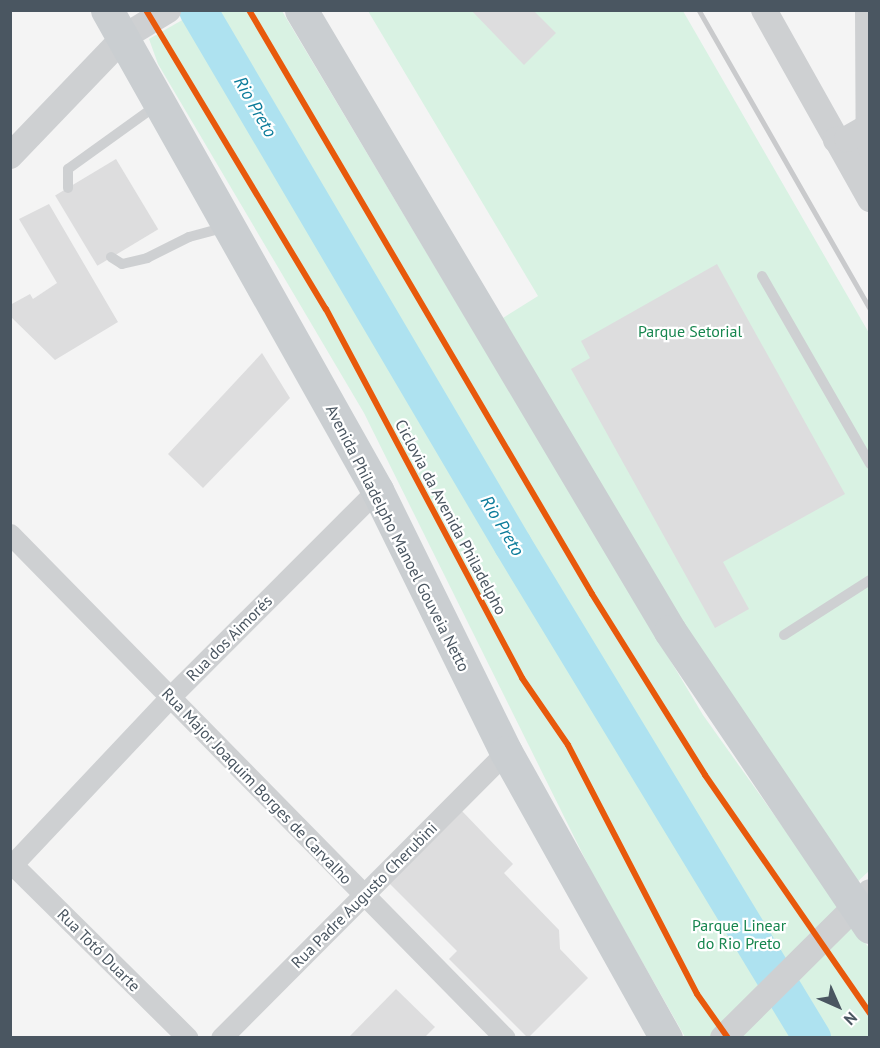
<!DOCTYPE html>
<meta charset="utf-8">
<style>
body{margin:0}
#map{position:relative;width:880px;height:1048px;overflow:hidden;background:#f4f4f4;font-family:"PT Sans",sans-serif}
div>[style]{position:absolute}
.green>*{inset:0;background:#d9f2e3}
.river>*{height:38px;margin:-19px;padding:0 19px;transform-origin:19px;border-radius:19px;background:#aee2f0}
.building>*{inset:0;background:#ddddde;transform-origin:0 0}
.service>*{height:10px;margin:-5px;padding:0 5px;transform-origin:5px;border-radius:5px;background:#ced0d2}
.minor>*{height:21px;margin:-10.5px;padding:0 10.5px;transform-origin:10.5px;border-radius:10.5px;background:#ced0d2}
.tertiary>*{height:26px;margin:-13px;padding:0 13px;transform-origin:13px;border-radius:13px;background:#ced0d2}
.primary>*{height:33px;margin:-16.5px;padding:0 16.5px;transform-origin:16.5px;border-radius:16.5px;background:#caced1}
.rail>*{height:4.5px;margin:-2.25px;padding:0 2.25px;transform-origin:2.25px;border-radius:2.25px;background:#c9cacc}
.cycleway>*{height:6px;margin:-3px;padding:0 3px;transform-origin:3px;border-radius:3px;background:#e8590c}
span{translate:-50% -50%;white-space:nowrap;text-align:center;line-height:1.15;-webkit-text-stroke:4.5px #fff;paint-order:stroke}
.park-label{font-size:16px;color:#17864f}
.street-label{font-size:16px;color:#4a5661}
.water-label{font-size:18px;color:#0c7c9b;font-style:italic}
.frame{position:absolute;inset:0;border:12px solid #4a5661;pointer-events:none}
.north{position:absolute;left:808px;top:976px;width:60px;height:60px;-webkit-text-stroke:4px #fff;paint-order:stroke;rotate:135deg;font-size:16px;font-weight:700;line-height:24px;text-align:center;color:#4a5661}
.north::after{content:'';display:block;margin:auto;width:21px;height:27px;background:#4a5661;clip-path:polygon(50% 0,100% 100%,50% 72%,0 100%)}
</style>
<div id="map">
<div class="green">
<i style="clip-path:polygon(198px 11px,282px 11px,703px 715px,869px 948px,869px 1037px,685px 1037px,594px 877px,364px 413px,158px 64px,149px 39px)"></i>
<i style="clip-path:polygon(368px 11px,683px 11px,869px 333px,870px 870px,853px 886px,693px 642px,503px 318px,538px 296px)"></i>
</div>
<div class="river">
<i style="left:198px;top:10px;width:621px;rotate:59.51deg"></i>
<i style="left:513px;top:545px;width:577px;rotate:58.76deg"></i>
</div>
<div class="building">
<i style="clip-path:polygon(471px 10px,533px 10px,556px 33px,524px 65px)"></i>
<i style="left:116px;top:159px;width:82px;height:71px;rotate:59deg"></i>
<i style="clip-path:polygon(49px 204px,118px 322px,55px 360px,10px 316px,10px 305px,30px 294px,33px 299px,57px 283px,19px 219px)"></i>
<i style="clip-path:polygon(717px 264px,845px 494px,723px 562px,749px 609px,715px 628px,571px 369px,590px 358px,581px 341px)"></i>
<i style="clip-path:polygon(262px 353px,290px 398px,203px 488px,168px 454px)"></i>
<i style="clip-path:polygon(462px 811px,513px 864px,504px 873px,559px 930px,560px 949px,588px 978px,528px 1038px,449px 959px,457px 951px,388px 882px)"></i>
<i style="clip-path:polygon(396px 989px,435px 1027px,424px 1038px,348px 1038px)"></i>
</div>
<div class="service">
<i style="left:68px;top:188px;width:19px;rotate:-90deg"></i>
<i style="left:68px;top:169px;width:110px;rotate:-35.7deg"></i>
<i style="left:111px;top:257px;width:13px;rotate:32deg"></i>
<i style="left:122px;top:264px;width:26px;rotate:-13deg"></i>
<i style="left:147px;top:258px;width:47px;rotate:-26.6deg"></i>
<i style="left:189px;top:237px;width:38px;rotate:-15deg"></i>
<i style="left:762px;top:276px;width:217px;rotate:60.1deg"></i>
<i style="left:784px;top:635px;width:102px;rotate:-32.6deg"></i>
</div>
<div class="minor">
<i style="left:865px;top:10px;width:183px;rotate:89.7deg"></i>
<i style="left:10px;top:534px;width:706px;rotate:45.52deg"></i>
<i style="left:10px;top:862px;width:250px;rotate:44.7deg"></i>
<i style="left:10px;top:867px;width:233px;rotate:-46.7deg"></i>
<i style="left:170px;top:697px;width:293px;rotate:-45deg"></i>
<i style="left:221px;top:1038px;width:404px;rotate:-45.1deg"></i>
</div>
<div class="tertiary">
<i style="left:764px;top:10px;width:217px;rotate:60.7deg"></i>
<i style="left:836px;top:140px;width:11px;rotate:-5deg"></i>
<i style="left:847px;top:139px;width:22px;rotate:-30deg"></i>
<i style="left:10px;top:156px;width:165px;rotate:-46.2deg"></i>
<i style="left:124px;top:37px;width:52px;rotate:-31.5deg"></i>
<i style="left:723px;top:1038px;width:207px;rotate:-44.8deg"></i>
</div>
<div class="primary">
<i style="left:107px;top:10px;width:551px;rotate:60.64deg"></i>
<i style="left:377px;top:490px;width:292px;rotate:63.8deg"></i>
<i style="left:506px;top:752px;width:328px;rotate:60.8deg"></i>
<i style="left:301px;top:10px;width:722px;rotate:59.28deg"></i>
<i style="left:670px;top:631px;width:357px;rotate:56deg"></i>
</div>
<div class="rail">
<i style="left:699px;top:10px;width:344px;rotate:60.2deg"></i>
</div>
<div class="cycleway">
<i style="left:146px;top:10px;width:349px;rotate:59deg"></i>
<i style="left:326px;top:309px;width:418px;rotate:62deg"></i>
<i style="left:522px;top:678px;width:81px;rotate:55.5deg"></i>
<i style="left:568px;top:745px;width:280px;rotate:62.6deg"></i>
<i style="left:697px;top:994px;width:54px;rotate:54.8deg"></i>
<i style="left:249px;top:10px;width:677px;rotate:59.57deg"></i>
<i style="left:592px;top:594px;width:213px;rotate:58deg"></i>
<i style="left:705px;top:775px;width:290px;rotate:55.3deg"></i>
</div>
<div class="park-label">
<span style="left:690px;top:331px">Parque Setorial</span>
<span style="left:739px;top:934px">Parque Linear<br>do Rio Preto</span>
</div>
<div class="street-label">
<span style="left:451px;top:517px;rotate:62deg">Ciclovia da Avenida Philadelpho</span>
<span style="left:398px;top:538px;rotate:63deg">Avenida Philadelpho Manoel Gouveia Netto</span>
<span style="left:229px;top:638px;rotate:-45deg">Rua dos Aimorés</span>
<span style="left:257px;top:786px;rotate:46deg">Rua Major Joaquim Borges de Carvalho</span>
<span style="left:364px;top:895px;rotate:-45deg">Rua Padre Augusto Cherubini</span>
<span style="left:99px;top:950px;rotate:45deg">Rua Totó Duarte</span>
</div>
<div class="water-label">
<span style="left:255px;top:107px;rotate:60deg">Rio Preto</span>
<span style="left:502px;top:526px;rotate:59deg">Rio Preto</span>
</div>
<div class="frame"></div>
<div class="north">N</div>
</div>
